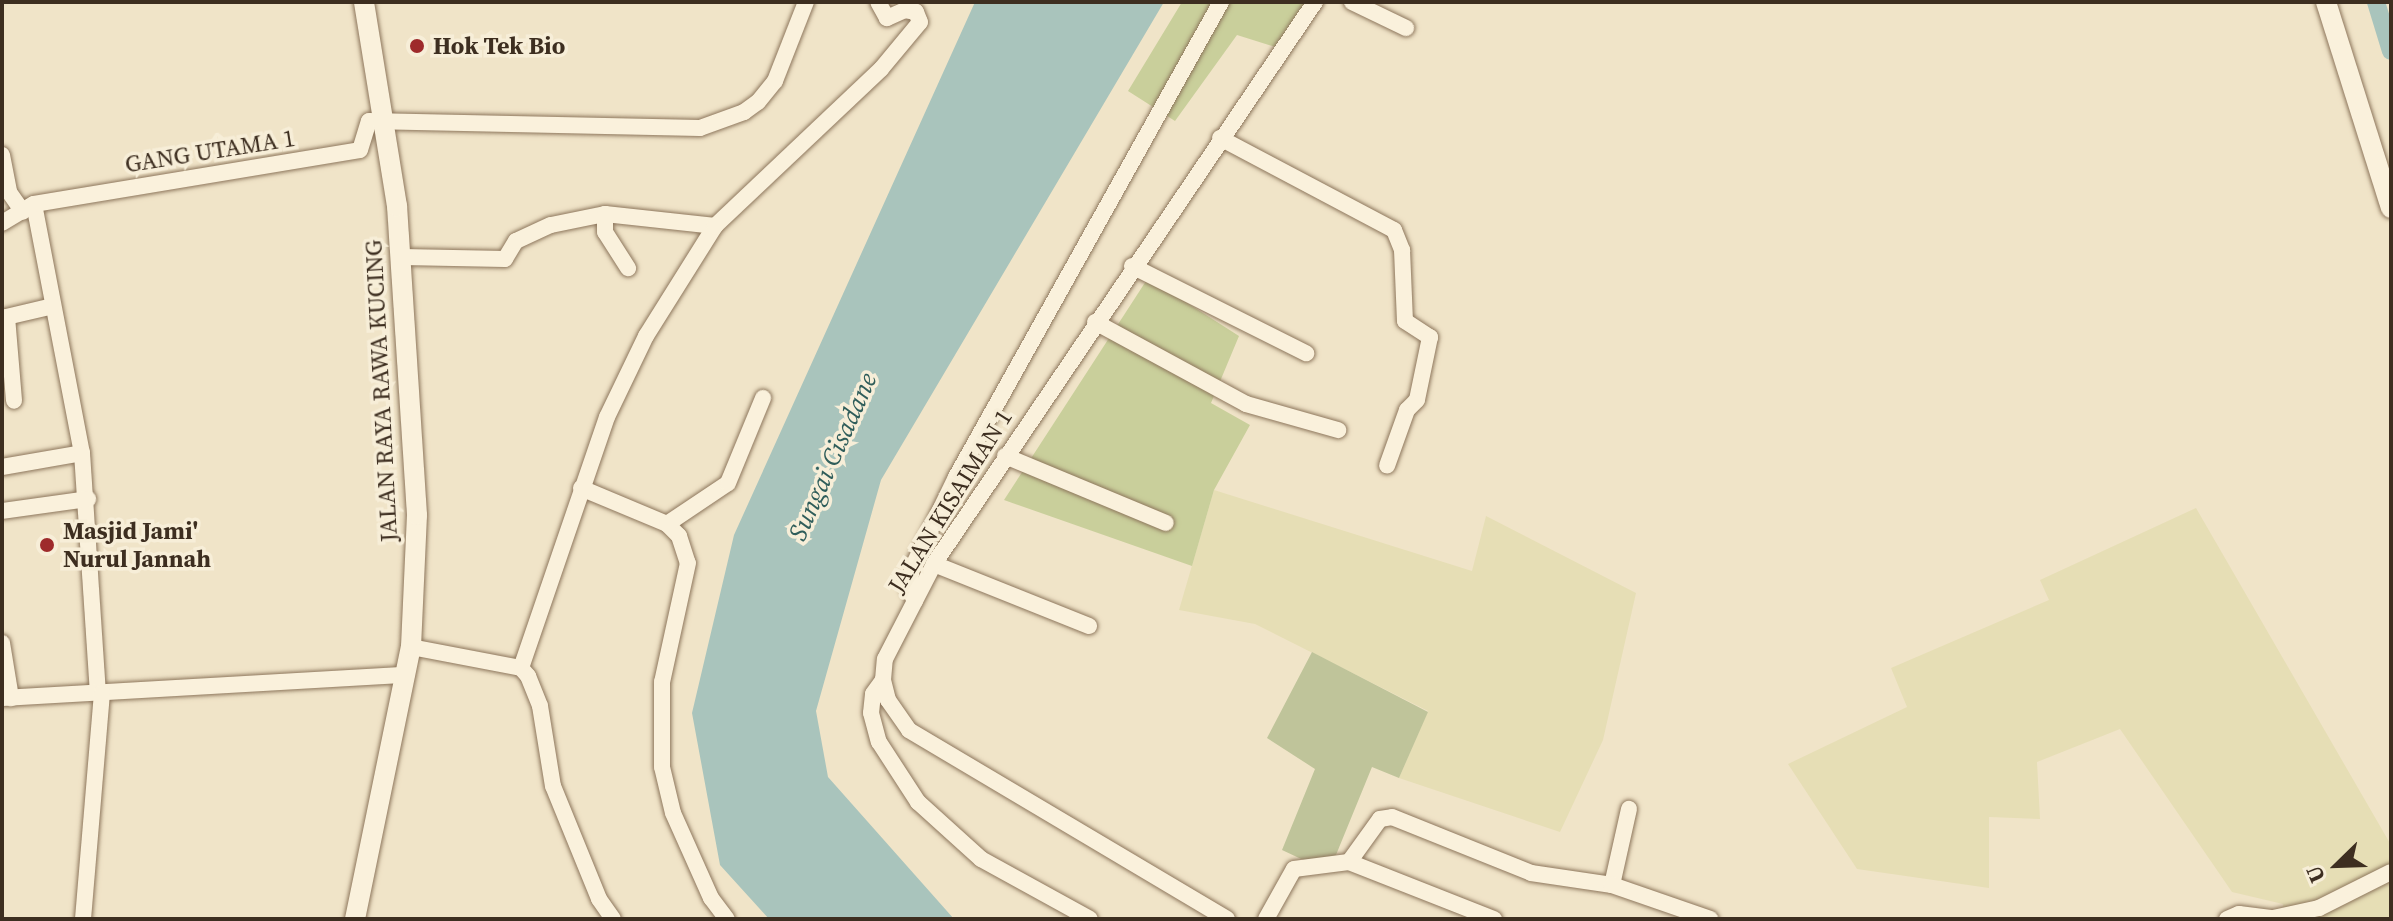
<!DOCTYPE html>
<style>
body{margin:0}
#map{position:relative;width:2393px;height:921px;overflow:hidden;background:#f0e4c8;font-family:"Source Serif 4",serif}
div>[style]{position:absolute}
.farmland>*{inset:0;background:#e6deb5}
.green>*{inset:0;background:#c9cf9b}
.cemetery>*{inset:0;background:#bfc49a}
.water>*{inset:0;background:#a9c4bc}
.canal>*{height:18px;margin:-9px;padding:0 9px;transform-origin:9px;border-radius:9px;background:#a9c4bc}
.roads{filter:drop-shadow(0 0 2px #8d765c) drop-shadow(0 0 2px #8d765c)}
.minor>*{height:16px;margin:-8px;padding:0 8px;transform-origin:8px;border-radius:8px;background:#faf1dc}
.tertiary>*{height:20px;margin:-10px;padding:0 10px;transform-origin:10px;border-radius:10px;background:#faf1dc}
.dots>*{width:22px;height:22px;translate:-50% -50%;box-sizing:border-box;border:4px solid #f7eed8;border-radius:50%}
span{translate:-50% -50%;white-space:nowrap;text-align:center;line-height:1.15;-webkit-text-stroke:7px #f7eed8;paint-order:stroke}
.poi-label{font-size:24px;color:#3d2e20;font-weight:700}
.left{translate:0 -50%;text-align:left}
.street-label{font-size:24px;color:#3d2e20}
.water-label{font-size:26px;color:#2f5d5a;font-style:italic}
.frame{position:absolute;inset:0;border:4px solid #3d2e20;pointer-events:none}
.north{position:absolute;left:2297px;top:825px;width:80px;height:80px;-webkit-text-stroke:6px #f7eed8;paint-order:stroke;rotate:247deg;font-size:22px;font-weight:700;line-height:32px;text-align:center;color:#3d2e20}
.north::after{content:'';display:block;margin:auto;width:28px;height:36px;background:#3d2e20;clip-path:polygon(50% 0,100% 100%,50% 72%,0 100%)}
</style>
<div id="map">
<div class="farmland">
<i style="clip-path:polygon(1214px 490px,1472px 571px,1486px 516px,1636px 593px,1603px 740px,1560px 832px,1399px 778px,1428px 711px,1255px 624px,1179px 610px)"></i>
<i style="clip-path:polygon(2196px 508px,2391px 845px,2391px 919px,2282px 919px,2283px 904px,2232px 892px,2120px 729px,2037px 762px,2040px 819px,1989px 817px,1989px 888px,1857px 869px,1788px 764px,1907px 707px,1891px 668px,2049px 600px,2040px 580px)"></i>
</div>
<div class="green">
<i style="clip-path:polygon(1182px 2px,1317px 2px,1285px 50px,1237px 35px,1175px 121px,1128px 91px)"></i>
<i style="clip-path:polygon(1148px 278px,1239px 336px,1211px 403px,1250px 425px,1214px 490px,1192px 566px,1004px 500px)"></i>
</div>
<div class="cemetery">
<i style="clip-path:polygon(1312px 652px,1428px 712px,1399px 778px,1372px 767px,1329px 872px,1282px 850px,1315px 769px,1267px 738px)"></i>
</div>
<div class="water">
<i style="clip-path:polygon(975px 2px,1164px 2px,881px 480px,816px 711px,828px 777px,954px 919px,769px 919px,720px 865px,692px 713px,734px 535px)"></i>
</div>
<div class="canal">
<i style="left:2376px;top:2px;width:51px;rotate:73deg"></i>
</div>
<div class="roads">
<div class="minor">
<i style="left:1352px;top:2px;width:60px;rotate:25.7deg"></i>
<i style="left:1220px;top:138px;width:197px;rotate:27.9deg"></i>
<i style="left:1394px;top:230px;width:22px;rotate:68deg"></i>
<i style="left:1402px;top:250px;width:71px;rotate:87.6deg"></i>
<i style="left:1405px;top:321px;width:30px;rotate:33deg"></i>
<i style="left:1430px;top:337px;width:64px;rotate:101.7deg"></i>
<i style="left:1417px;top:400px;width:14px;rotate:135deg"></i>
<i style="left:1407px;top:410px;width:59px;rotate:109.7deg"></i>
<i style="left:2px;top:155px;width:38px;rotate:79deg"></i>
<i style="left:9px;top:192px;width:24px;rotate:55deg"></i>
<i style="left:34px;top:204px;width:254px;rotate:79.1deg"></i>
<i style="left:605px;top:214px;width:18px;rotate:90deg"></i>
<i style="left:605px;top:232px;width:43px;rotate:57.4deg"></i>
<i style="left:2px;top:223px;width:37px;rotate:-31deg"></i>
<i style="left:34px;top:204px;width:330px;rotate:-9.4deg"></i>
<i style="left:360px;top:150px;width:30px;rotate:-73deg"></i>
<i style="left:369px;top:121px;width:331px;rotate:1.2deg"></i>
<i style="left:700px;top:128px;width:47px;rotate:-20deg"></i>
<i style="left:744px;top:112px;width:17px;rotate:-36deg"></i>
<i style="left:758px;top:102px;width:27px;rotate:-51deg"></i>
<i style="left:775px;top:81px;width:85px;rotate:-68.6deg"></i>
<i style="left:402px;top:257px;width:103px;rotate:1.1deg"></i>
<i style="left:505px;top:259px;width:21px;rotate:-59deg"></i>
<i style="left:516px;top:241px;width:38px;rotate:-25deg"></i>
<i style="left:551px;top:225px;width:55px;rotate:-11.5deg"></i>
<i style="left:605px;top:214px;width:111px;rotate:6.2deg"></i>
<i style="left:1132px;top:266px;width:195px;rotate:26.6deg"></i>
<i style="left:7px;top:317px;width:84px;rotate:85.2deg"></i>
<i style="left:2px;top:318px;width:52px;rotate:-13.2deg"></i>
<i style="left:1095px;top:322px;width:172px;rotate:28.5deg"></i>
<i style="left:1246px;top:404px;width:96px;rotate:15.8deg"></i>
<i style="left:1005px;top:456px;width:174px;rotate:22.6deg"></i>
<i style="left:2px;top:467px;width:81px;rotate:-9.9deg"></i>
<i style="left:82px;top:453px;width:239px;rotate:86.2deg"></i>
<i style="left:581px;top:488px;width:93px;rotate:22.7deg"></i>
<i style="left:667px;top:524px;width:17px;rotate:45deg"></i>
<i style="left:679px;top:536px;width:28px;rotate:72deg"></i>
<i style="left:688px;top:563px;width:122px;rotate:102.3deg"></i>
<i style="left:662px;top:682px;width:85px;rotate:90deg"></i>
<i style="left:662px;top:767px;width:47px;rotate:76.6deg"></i>
<i style="left:673px;top:813px;width:93px;rotate:65.9deg"></i>
<i style="left:711px;top:898px;width:26px;rotate:53deg"></i>
<i style="left:2px;top:511px;width:87px;rotate:-7.9deg"></i>
<i style="left:667px;top:524px;width:73px;rotate:-33.9deg"></i>
<i style="left:728px;top:483px;width:92px;rotate:-67.6deg"></i>
<i style="left:934px;top:564px;width:167px;rotate:21.8deg"></i>
<i style="left:915px;top:601px;width:13px;rotate:-117deg"></i>
<i style="left:909px;top:589px;width:21px;rotate:-82deg"></i>
<i style="left:912px;top:568px;width:101px;rotate:-64.2deg"></i>
<i style="left:956px;top:477px;width:544px;rotate:-60.84deg"></i>
<i style="left:2px;top:643px;width:56px;rotate:80.7deg"></i>
<i style="left:411px;top:647px;width:112px;rotate:10.8deg"></i>
<i style="left:521px;top:668px;width:11px;rotate:49deg"></i>
<i style="left:528px;top:676px;width:32px;rotate:68deg"></i>
<i style="left:540px;top:706px;width:81px;rotate:80.8deg"></i>
<i style="left:553px;top:786px;width:122px;rotate:67.8deg"></i>
<i style="left:599px;top:899px;width:24px;rotate:55deg"></i>
<i style="left:521px;top:668px;width:265px;rotate:-71.1deg"></i>
<i style="left:607px;top:417px;width:90px;rotate:-64.3deg"></i>
<i style="left:646px;top:336px;width:130px;rotate:-57.9deg"></i>
<i style="left:715px;top:226px;width:228px;rotate:-43.4deg"></i>
<i style="left:881px;top:69px;width:61px;rotate:-50.3deg"></i>
<i style="left:920px;top:22px;width:11px;rotate:-112deg"></i>
<i style="left:916px;top:12px;width:11px;rotate:-170deg"></i>
<i style="left:905px;top:10px;width:20px;rotate:156deg"></i>
<i style="left:887px;top:18px;width:18px;rotate:-119deg"></i>
<i style="left:883px;top:680px;width:17px;rotate:126deg"></i>
<i style="left:873px;top:694px;width:19px;rotate:96deg"></i>
<i style="left:871px;top:713px;width:30px;rotate:75deg"></i>
<i style="left:879px;top:742px;width:72px;rotate:57deg"></i>
<i style="left:918px;top:802px;width:85px;rotate:42.1deg"></i>
<i style="left:981px;top:859px;width:124px;rotate:28.8deg"></i>
<i style="left:2px;top:698px;width:405px;rotate:-3.3deg"></i>
<i style="left:1349px;top:862px;width:156px;rotate:21.5deg"></i>
<i style="left:1612px;top:885px;width:78px;rotate:-77.4deg"></i>
<i style="left:83px;top:919px;width:227px;rotate:-85.2deg"></i>
<i style="left:1227px;top:919px;width:370px;rotate:-149.3deg"></i>
<i style="left:909px;top:730px;width:37px;rotate:-125deg"></i>
<i style="left:888px;top:700px;width:21px;rotate:-104deg"></i>
<i style="left:883px;top:680px;width:21px;rotate:-85deg"></i>
<i style="left:885px;top:659px;width:107px;rotate:-62.7deg"></i>
<i style="left:934px;top:564px;width:679px;rotate:-55.87deg"></i>
<i style="left:1266px;top:919px;width:57px;rotate:-60.8deg"></i>
<i style="left:1294px;top:869px;width:55px;rotate:-7.3deg"></i>
<i style="left:1349px;top:862px;width:53px;rotate:-54.2deg"></i>
<i style="left:1380px;top:819px;width:12px;rotate:-9deg"></i>
<i style="left:1392px;top:817px;width:150px;rotate:21.9deg"></i>
<i style="left:1531px;top:873px;width:82px;rotate:8.4deg"></i>
<i style="left:1612px;top:885px;width:104px;rotate:19.1deg"></i>
<i style="left:2227px;top:919px;width:13px;rotate:-23deg"></i>
<i style="left:2239px;top:914px;width:34px;rotate:7deg"></i>
<i style="left:2273px;top:918px;width:47px;rotate:-12.3deg"></i>
<i style="left:2319px;top:908px;width:80px;rotate:-26.6deg"></i>
</div>
<div class="tertiary">
<i style="left:2326px;top:2px;width:216px;rotate:72.5deg"></i>
<i style="left:355px;top:919px;width:278px;rotate:-78.4deg"></i>
<i style="left:411px;top:647px;width:132px;rotate:-87.4deg"></i>
<i style="left:417px;top:515px;width:310px;rotate:-93.7deg"></i>
<i style="left:397px;top:206px;width:207px;rotate:-99.2deg"></i>
</div>
</div>
<div class="dots">
<i style="left:417px;top:46px;background:#9e2a2b"></i>
<i style="left:47px;top:545px;background:#9e2a2b"></i>
</div>
<div class="poi-label">
<span class="left" style="left:433px;top:46px">Hok Tek Bio</span>
<span class="left" style="left:63px;top:545px">Masjid Jami'<br>Nurul Jannah</span>
</div>
<div class="street-label">
<span style="left:210px;top:151px;rotate:-9deg">GANG UTAMA 1</span>
<span style="left:381px;top:391px;rotate:-93deg">JALAN RAYA RAWA KUCING</span>
<span style="left:950px;top:501px;rotate:-58deg">JALAN KISAIMAN 1</span>
</div>
<div class="water-label">
<span style="left:833px;top:457px;rotate:-66deg">Sungai Cisadane</span>
</div>
<div class="frame"></div>
<div class="north">U</div>
</div>
